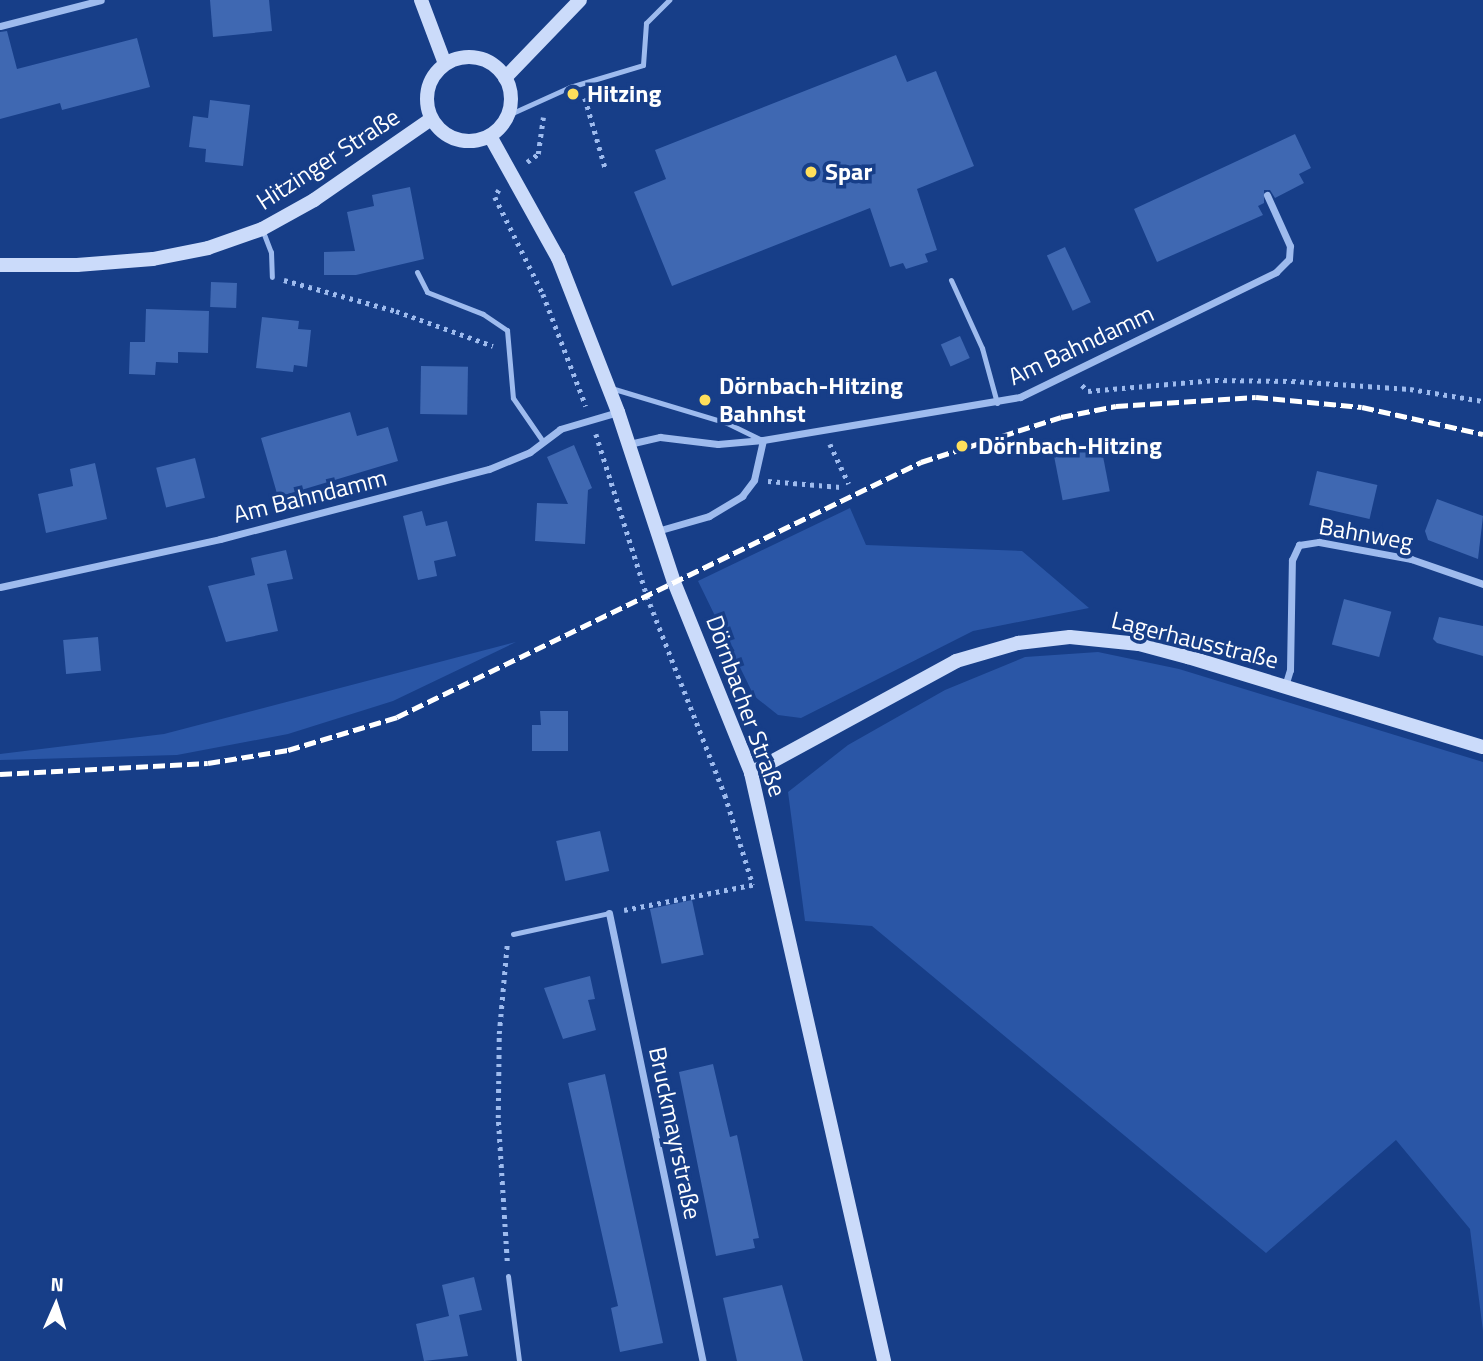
<!DOCTYPE html>
<meta charset="utf-8">
<style>
body{margin:0}
#map{position:relative;width:1483px;height:1361px;overflow:hidden;background:#173e88;font-family:"Titillium Web",sans-serif}
div>[style]{position:absolute}
.green>*{inset:0;background:#2a56a6}
.building>*{inset:0;background:#3f68b2;transform-origin:0 0}
.path>*{height:4.5px;margin-top:-2.25px;transform-origin:0;background:repeating-linear-gradient(90deg,#9ebbee 0 3.5px,transparent 0 8.5px)}
.lane>*{height:5px;margin:-2.5px;padding:0 2.5px;transform-origin:2.5px;border-radius:2.5px;background:#9ebbee}
.street>*{height:7px;margin:-3.5px;padding:0 3.5px;transform-origin:3.5px;border-radius:3.5px;background:#9ebbee}
.secondary>*{height:14px;margin:-7px;padding:0 7px;transform-origin:7px;border-radius:7px;background:#cbdbfa}
.secondary>.ring{margin:-7px;padding:0;box-sizing:content-box;background:none;border:14px solid #cbdbfa;border-radius:50%}
.rail>*{height:5px;margin-top:-2.5px;transform-origin:0;background:repeating-linear-gradient(90deg,#fff 0 12px,transparent 0 17px)}
.dots>*{width:19px;height:19px;translate:-50% -50%;box-sizing:border-box;border:4px solid #173e88;border-radius:50%}
span{translate:-50% -50%;white-space:nowrap;text-align:center;line-height:1.15;-webkit-text-stroke:7px #173e88;paint-order:stroke}
.poi-label{font-size:24px;color:#fff;font-weight:700}
.left{translate:0 -50%;text-align:left}
.street-label{font-size:24px;color:#fff}
.north{position:absolute;left:21px;top:1270px;width:70px;height:70px;-webkit-text-stroke:5px #173e88;paint-order:stroke;rotate:3deg;font-size:19px;font-weight:700;line-height:28px;text-align:center;color:#fff}
.north::after{content:'';display:block;margin:auto;width:24px;height:32px;background:#fff;clip-path:polygon(50% 0,100% 100%,50% 72%,0 100%)}
</style>
<div id="map">
<div class="green">
<i style="clip-path:polygon(850px 508px,866px 545px,1022px 551px,1089px 608px,973px 631px,801px 718px,778px 715px,754px 696px,698px 581px)"></i>
<i style="clip-path:polygon(516px 642px,393px 701px,288px 734px,177px 755px,0 760px,0 754px,164px 734px)"></i>
<i style="clip-path:polygon(1098px 652px,1179px 669px,1483px 762px,1483px 1331px,1470px 1229px,1396px 1140px,1266px 1253px,872px 926px,805px 921px,788px 792px,848px 745px,945px 690px,1025px 657px)"></i>
</div>
<div class="building">
<i style="clip-path:polygon(210px 0,269px 0,272px 31px,213px 37px)"></i>
<i style="clip-path:polygon(7px 31px,17px 69px,137px 38px,150px 87px,62px 110px,60px 103px,0 119px,0 32px)"></i>
<i style="clip-path:polygon(896px 55px,907px 82px,936px 71px,974px 166px,917px 189px,937px 250px,925px 254px,928px 262px,906px 269px,903px 263px,890px 267px,870px 208px,672px 286px,634px 192px,666px 179px,655px 150px)"></i>
<i style="clip-path:polygon(210px 100px,250px 105px,243px 166px,205px 162px,206px 149px,189px 147px,193px 116px,208px 118px)"></i>
<i style="clip-path:polygon(1295px 134px,1311px 168px,1299px 174px,1304px 183px,1275px 198px,1270px 190px,1264px 190px,1264px 203px,1258px 206px,1263px 215px,1157px 262px,1134px 209px)"></i>
<i style="clip-path:polygon(410px 187px,424px 259px,356px 275px,324px 275px,324px 252px,355px 251px,347px 212px,374px 206px,372px 195px)"></i>
<i style="left:1065px;top:247px;width:61px;height:20px;rotate:65deg"></i>
<i style="left:211px;top:282px;width:26px;height:25px;rotate:2deg"></i>
<i style="clip-path:polygon(146px 309px,209px 311px,208px 353px,178px 352px,178px 363px,156px 362px,155px 375px,129px 374px,130px 342px,145px 342px)"></i>
<i style="clip-path:polygon(262px 317px,299px 321px,298px 329px,311px 330px,307px 367px,294px 365px,293px 372px,256px 368px)"></i>
<i style="left:960px;top:336px;width:24px;height:21px;rotate:66deg"></i>
<i style="left:421px;top:366px;width:47px;height:48px;rotate:1deg"></i>
<i style="clip-path:polygon(350px 412px,357px 436px,388px 427px,398px 461px,278px 497px,261px 438px)"></i>
<i style="clip-path:polygon(574px 445px,592px 488px,588px 490px,585px 544px,535px 541px,537px 503px,568px 504px,547px 457px)"></i>
<i style="left:1101px;top:446px;width:46px;height:48px;rotate:79deg"></i>
<i style="left:195px;top:458px;width:41px;height:40px;rotate:76deg"></i>
<i style="clip-path:polygon(95px 463px,107px 519px,46px 533px,38px 494px,73px 486px,70px 469px)"></i>
<i style="left:1317px;top:471px;width:62px;height:35px;rotate:13deg"></i>
<i style="clip-path:polygon(1437px 499px,1483px 516px,1478px 559px,1428px 540px,1425px 531px)"></i>
<i style="clip-path:polygon(422px 511px,426px 526px,447px 521px,456px 556px,434px 561px,437px 576px,418px 580px,403px 516px)"></i>
<i style="clip-path:polygon(286px 550px,293px 579px,267px 584px,278px 631px,226px 642px,208px 586px,255px 575px,251px 558px)"></i>
<i style="left:1344px;top:599px;width:49px;height:47px;rotate:15deg"></i>
<i style="clip-path:polygon(1439px 617px,1483px 626px,1483px 656px,1437px 643px,1433px 639px)"></i>
<i style="left:98px;top:637px;width:34px;height:35px;rotate:85deg"></i>
<i style="clip-path:polygon(540px 711px,568px 711px,568px 751px,532px 751px,532px 725px,541px 725px)"></i>
<i style="left:600px;top:831px;width:41px;height:45px;rotate:77deg"></i>
<i style="left:692px;top:900px;width:56px;height:43px;rotate:78deg"></i>
<i style="clip-path:polygon(590px 976px,595px 999px,588px 1000px,596px 1030px,563px 1039px,544px 988px)"></i>
<i style="clip-path:polygon(713px 1064px,730px 1137px,737px 1135px,759px 1238px,753px 1239px,755px 1248px,716px 1256px,679px 1072px)"></i>
<i style="clip-path:polygon(605px 1074px,663px 1343px,620px 1352px,611px 1308px,618px 1306px,568px 1083px)"></i>
<i style="clip-path:polygon(474px 1277px,482px 1310px,459px 1315px,468px 1356px,424px 1361px,416px 1324px,449px 1316px,442px 1285px)"></i>
<i style="clip-path:polygon(782px 1285px,803px 1361px,737px 1361px,723px 1298px)"></i>
</div>
<div class="path">
<i style="left:585px;top:98px;width:72px;rotate:73.8deg"></i>
<i style="left:527px;top:162px;width:14px;rotate:-36deg"></i>
<i style="left:538px;top:154px;width:37px;rotate:-82deg"></i>
<i style="left:499px;top:190px;width:8px;rotate:120deg"></i>
<i style="left:495px;top:197px;width:108px;rotate:63.7deg"></i>
<i style="left:543px;top:294px;width:120px;rotate:69deg"></i>
<i style="left:284px;top:280px;width:116px;rotate:15.5deg"></i>
<i style="left:396px;top:311px;width:103px;rotate:19.8deg"></i>
<i style="left:1082px;top:385px;width:8px;rotate:45deg"></i>
<i style="left:1088px;top:391px;width:127px;rotate:-5deg"></i>
<i style="left:1215px;top:380px;width:77px;rotate:0.7deg"></i>
<i style="left:1292px;top:381px;width:118px;rotate:3.9deg"></i>
<i style="left:1410px;top:389px;width:74px;rotate:9.3deg"></i>
<i style="left:596px;top:434px;width:170px;rotate:72.5deg"></i>
<i style="left:647px;top:596px;width:214px;rotate:68.6deg"></i>
<i style="left:725px;top:795px;width:94px;rotate:72.7deg"></i>
<i style="left:830px;top:444px;width:44px;rotate:64.6deg"></i>
<i style="left:768px;top:481px;width:73px;rotate:4.7deg"></i>
<i style="left:624px;top:910px;width:135px;rotate:-11.1deg"></i>
<i style="left:507px;top:1261px;width:143px;rotate:-93.6deg"></i>
<i style="left:498px;top:1118px;width:84px;rotate:-89.3deg"></i>
<i style="left:499px;top:1034px;width:89px;rotate:-84.9deg"></i>
</div>
<div class="lane">
<i style="left:508px;top:115px;width:68px;rotate:-24.3deg"></i>
<i style="left:570px;top:87px;width:76px;rotate:-16.8deg"></i>
<i style="left:643px;top:65px;width:42px;rotate:-85.9deg"></i>
<i style="left:646px;top:23px;width:33px;rotate:-45deg"></i>
<i style="left:262px;top:229px;width:25px;rotate:69deg"></i>
<i style="left:271px;top:252px;width:25px;rotate:88deg"></i>
<i style="left:417px;top:272px;width:22px;rotate:63deg"></i>
<i style="left:427px;top:292px;width:60px;rotate:21.4deg"></i>
<i style="left:483px;top:314px;width:29px;rotate:34deg"></i>
<i style="left:507px;top:330px;width:68px;rotate:85deg"></i>
<i style="left:513px;top:398px;width:51px;rotate:55.4deg"></i>
<i style="left:951px;top:280px;width:75px;rotate:65.5deg"></i>
<i style="left:982px;top:348px;width:57px;rotate:74.7deg"></i>
<i style="left:611px;top:388px;width:121px;rotate:16.8deg"></i>
<i style="left:727px;top:423px;width:37px;rotate:26deg"></i>
<i style="left:513px;top:934px;width:98px;rotate:-12.3deg"></i>
<i style="left:508px;top:1276px;width:86px;rotate:82.6deg"></i>
</div>
<div class="street">
<i style="left:0;top:26px;width:104px;rotate:-14.4deg"></i>
<i style="left:629px;top:444px;width:32px;rotate:-13deg"></i>
<i style="left:660px;top:437px;width:58px;rotate:6.9deg"></i>
<i style="left:718px;top:444px;width:45px;rotate:-5.1deg"></i>
<i style="left:763px;top:440px;width:261px;rotate:-9.5deg"></i>
<i style="left:1020px;top:397px;width:285px;rotate:-26deg"></i>
<i style="left:1276px;top:272px;width:18px;rotate:-45deg"></i>
<i style="left:1289px;top:259px;width:13px;rotate:-86deg"></i>
<i style="left:1290px;top:246px;width:56px;rotate:-114.3deg"></i>
<i style="left:657px;top:531px;width:54px;rotate:-16.1deg"></i>
<i style="left:709px;top:516px;width:39px;rotate:-31deg"></i>
<i style="left:742px;top:496px;width:20px;rotate:-53deg"></i>
<i style="left:754px;top:480px;width:41px;rotate:-77.3deg"></i>
<i style="left:0;top:587px;width:225px;rotate:-12.3deg"></i>
<i style="left:220px;top:539px;width:278px;rotate:-14.6deg"></i>
<i style="left:489px;top:469px;width:44px;rotate:-22.5deg"></i>
<i style="left:530px;top:452px;width:38px;rotate:-37deg"></i>
<i style="left:560px;top:429px;width:60px;rotate:-16.3deg"></i>
<i style="left:1285px;top:686px;width:17px;rotate:-73deg"></i>
<i style="left:1290px;top:670px;width:110px;rotate:-89deg"></i>
<i style="left:1292px;top:560px;width:17px;rotate:-65deg"></i>
<i style="left:1299px;top:545px;width:20px;rotate:-9deg"></i>
<i style="left:1319px;top:542px;width:94px;rotate:10.5deg"></i>
<i style="left:1411px;top:559px;width:76px;rotate:19.1deg"></i>
<i style="left:609px;top:913px;width:458px;rotate:78.2deg"></i>
</div>
<div class="secondary">
<i style="left:421px;top:0;width:68px;rotate:69.4deg"></i>
<i class="ring" style="left:427px;top:57px;width:70px;height:70px"></i>
<i style="left:505px;top:78px;width:108px;rotate:-46.1deg"></i>
<i style="left:490px;top:136px;width:140px;rotate:60.9deg"></i>
<i style="left:558px;top:258px;width:165px;rotate:68.7deg"></i>
<i style="left:618px;top:412px;width:179px;rotate:71.8deg"></i>
<i style="left:674px;top:582px;width:206px;rotate:68deg"></i>
<i style="left:751px;top:773px;width:603px;rotate:77.25deg"></i>
<i style="left:0;top:265px;width:77px"></i>
<i style="left:77px;top:265px;width:76px;rotate:-4.5deg"></i>
<i style="left:153px;top:259px;width:56px;rotate:-11.3deg"></i>
<i style="left:208px;top:248px;width:57px;rotate:-19.4deg"></i>
<i style="left:262px;top:229px;width:60px;rotate:-29.1deg"></i>
<i style="left:314px;top:200px;width:142px;rotate:-34.7deg"></i>
<i style="left:751px;top:773px;width:234px;rotate:-28.6deg"></i>
<i style="left:956px;top:661px;width:65px;rotate:-16.2deg"></i>
<i style="left:1018px;top:643px;width:52px;rotate:-6.6deg"></i>
<i style="left:1070px;top:637px;width:69px;rotate:5.8deg"></i>
<i style="left:1139px;top:644px;width:51px;rotate:14.9deg"></i>
<i style="left:1188px;top:657px;width:308px;rotate:17deg"></i>
</div>
<div class="rail">
<i style="left:0;top:774px;width:208px;rotate:-3deg"></i>
<i style="left:208px;top:763px;width:81px;rotate:-9.2deg"></i>
<i style="left:288px;top:750px;width:114px;rotate:-16.8deg"></i>
<i style="left:397px;top:717px;width:583px;rotate:-25.95deg"></i>
<i style="left:921px;top:462px;width:147px;rotate:-17.8deg"></i>
<i style="left:1061px;top:417px;width:56px;rotate:-11.3deg"></i>
<i style="left:1116px;top:406px;width:140px;rotate:-3.7deg"></i>
<i style="left:1256px;top:397px;width:106px;rotate:5.4deg"></i>
<i style="left:1362px;top:407px;width:124px;rotate:12.6deg"></i>
</div>
<div class="dots">
<i style="left:573px;top:94px;background:#ffdf5b"></i>
<i style="left:811px;top:172px;background:#ffdf5b"></i>
<i style="left:705px;top:400px;background:#ffdf5b"></i>
<i style="left:962px;top:446px;background:#ffdf5b"></i>
</div>
<div class="poi-label">
<span class="left" style="left:587px;top:94px">Hitzing</span>
<span class="left" style="left:825px;top:172px">Spar</span>
<span class="left" style="left:719px;top:400px">Dörnbach-Hitzing<br>Bahnhst</span>
<span class="left" style="left:978px;top:446px">Dörnbach-Hitzing</span>
</div>
<div class="street-label">
<span style="left:328px;top:159px;rotate:-33deg">Hitzinger Straße</span>
<span style="left:1081px;top:345px;rotate:-25deg">Am Bahndamm</span>
<span style="left:310px;top:496px;rotate:-14deg">Am Bahndamm</span>
<span style="left:1366px;top:534px;rotate:10deg">Bahnweg</span>
<span style="left:1195px;top:640px;rotate:14deg">Lagerhausstraße</span>
<span style="left:746px;top:706px;rotate:70deg">Dörnbacher Straße</span>
<span style="left:675px;top:1133px;rotate:78deg">Bruckmayrstraße</span>
</div>
<div class="north">N</div>
</div>
